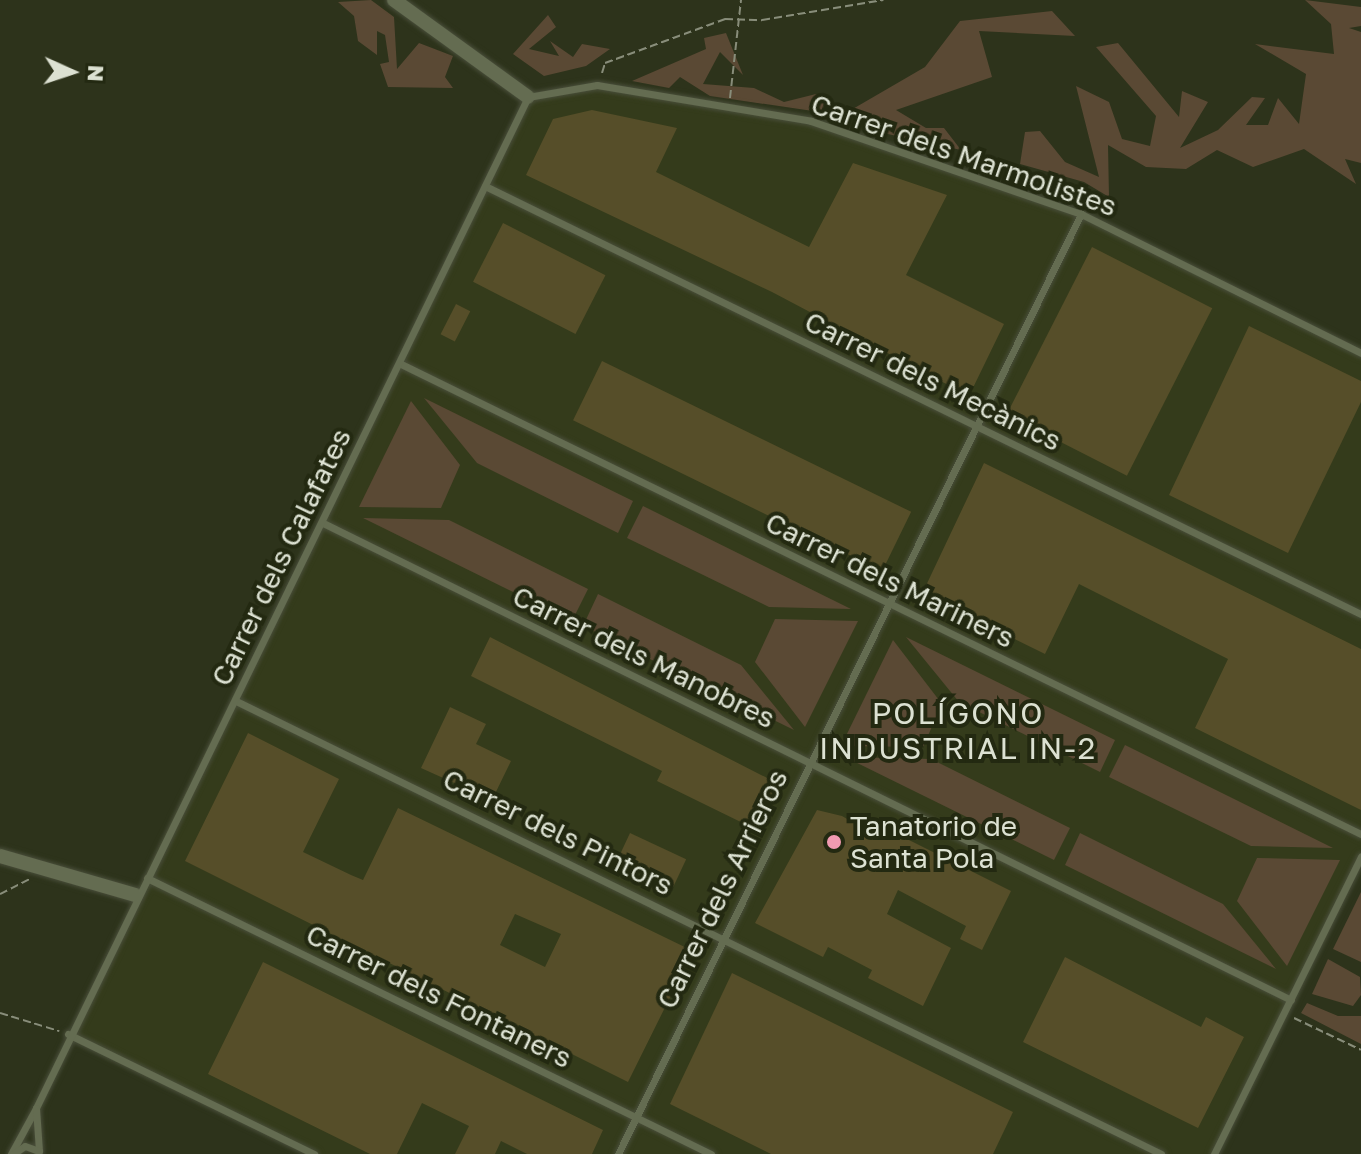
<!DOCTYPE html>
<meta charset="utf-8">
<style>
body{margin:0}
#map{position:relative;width:1361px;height:1154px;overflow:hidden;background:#2d331b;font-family:"Golos Text",sans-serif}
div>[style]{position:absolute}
.built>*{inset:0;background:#343b1b}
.green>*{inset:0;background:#5a4934}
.building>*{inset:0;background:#564e29;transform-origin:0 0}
.path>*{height:2px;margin-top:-1px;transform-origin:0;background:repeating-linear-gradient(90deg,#888d7a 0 8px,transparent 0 12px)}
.roads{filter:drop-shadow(0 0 2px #494e3a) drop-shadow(0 0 2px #494e3a)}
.lane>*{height:7px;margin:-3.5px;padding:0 3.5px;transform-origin:3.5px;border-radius:3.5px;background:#646c51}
.street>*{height:14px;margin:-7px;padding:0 7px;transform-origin:7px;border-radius:7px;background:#646c51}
.dots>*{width:22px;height:22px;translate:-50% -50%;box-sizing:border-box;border:4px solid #232911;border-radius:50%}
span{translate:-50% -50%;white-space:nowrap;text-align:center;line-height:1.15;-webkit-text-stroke:8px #232911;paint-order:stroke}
.street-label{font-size:28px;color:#dce1d2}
.poi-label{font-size:28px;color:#dce1d2}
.left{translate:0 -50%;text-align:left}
.neighbourhood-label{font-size:30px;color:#dce1d2;letter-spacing:2px}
.north{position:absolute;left:32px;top:32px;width:80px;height:80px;-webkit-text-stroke:6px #232911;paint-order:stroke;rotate:93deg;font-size:22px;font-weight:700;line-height:32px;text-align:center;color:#dce1d2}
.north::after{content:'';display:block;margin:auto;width:28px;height:36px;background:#dce1d2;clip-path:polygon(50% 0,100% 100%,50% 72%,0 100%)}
</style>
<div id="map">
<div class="built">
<i style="clip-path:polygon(597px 85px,811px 121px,1081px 214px,1361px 353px,1361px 856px,1214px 1154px,315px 1154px,73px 1036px,135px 895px,528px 97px)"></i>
</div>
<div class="green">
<i style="clip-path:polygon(371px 0,394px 17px,397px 69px,419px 43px,453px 56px,445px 77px,453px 88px,388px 87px,380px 64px,389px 62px,385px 35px,377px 31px,377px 55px,358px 41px,354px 16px,338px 2px)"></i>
<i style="clip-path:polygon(1305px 0,1361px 7px,1361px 26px,1349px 28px,1361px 32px,1361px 163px,1345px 159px,1356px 184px,1304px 149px,1253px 167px,1217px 150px,1186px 169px,1146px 167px,1108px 145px,1109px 197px,1084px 182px,1020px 164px,1025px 132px,1040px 131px,1065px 162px,1099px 177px,1076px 86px,1109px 102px,1122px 139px,1150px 146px,1156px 116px,1096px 47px,1118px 43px,1179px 117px,1182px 91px,1208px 102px,1180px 148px,1218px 130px,1252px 97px,1265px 98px,1246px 125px,1268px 125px,1278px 98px,1299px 124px,1306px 74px,1255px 44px,1334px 54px,1331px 24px)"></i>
<i style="clip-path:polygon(1052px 11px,1075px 36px,979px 31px,992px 77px,896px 110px,926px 128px,944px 128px,961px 150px,874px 131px,851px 110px,925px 67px,960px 21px)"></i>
<i style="clip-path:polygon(548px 15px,556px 27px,529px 49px,559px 56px,550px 41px,573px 57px,582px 44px,610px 49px,586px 66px,544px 76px,513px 54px)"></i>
<i style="clip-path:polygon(726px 33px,743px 75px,720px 52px,703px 84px,754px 88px,784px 102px,816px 94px,840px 115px,710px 96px,680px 77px,669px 88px,632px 81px,706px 49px,704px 38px)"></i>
<i style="clip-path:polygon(424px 398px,633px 501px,618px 533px,477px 463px)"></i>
<i style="clip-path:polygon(411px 401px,460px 465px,441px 508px,359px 507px)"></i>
<i style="clip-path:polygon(643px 506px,851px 609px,769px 607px,627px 538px)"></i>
<i style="clip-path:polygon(363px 518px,449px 520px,588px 589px,572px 621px)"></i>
<i style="clip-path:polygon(598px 594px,741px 665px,794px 730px,583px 626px)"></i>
<i style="clip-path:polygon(775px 619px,858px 621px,805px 727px,755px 662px)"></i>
<i style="clip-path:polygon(906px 637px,1115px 740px,1100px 772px,959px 702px)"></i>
<i style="clip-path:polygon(893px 640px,942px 704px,923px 747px,841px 746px)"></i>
<i style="clip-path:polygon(1125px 745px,1333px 848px,1251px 846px,1109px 777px)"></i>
<i style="clip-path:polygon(845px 757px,931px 759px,1070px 828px,1054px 860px)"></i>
<i style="clip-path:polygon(1080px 833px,1223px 904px,1276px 969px,1065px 865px)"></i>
<i style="clip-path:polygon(1257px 858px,1340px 860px,1287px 966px,1237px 901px)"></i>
<i style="clip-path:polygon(1361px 892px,1361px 962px,1333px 949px)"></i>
<i style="clip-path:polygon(1328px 959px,1360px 977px,1361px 995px,1353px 1006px,1312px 994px)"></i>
<i style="clip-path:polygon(1307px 1003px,1338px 1016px,1361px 1016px,1361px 1044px,1301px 1013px)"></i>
</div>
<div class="building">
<i style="clip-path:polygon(592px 110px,677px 128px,656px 172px,809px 247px,853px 163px,947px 195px,906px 275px,1004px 324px,969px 396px,772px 292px,526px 175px,553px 119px)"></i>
<i style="left:503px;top:223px;width:115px;height:66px;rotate:27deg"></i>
<i style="left:1092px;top:247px;width:135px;height:188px;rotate:27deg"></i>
<i style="left:456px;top:304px;width:16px;height:34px;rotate:27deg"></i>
<i style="clip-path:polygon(1249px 326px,1361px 381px,1361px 402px,1288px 553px,1169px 495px)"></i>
<i style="left:602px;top:361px;width:344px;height:66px;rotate:26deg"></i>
<i style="clip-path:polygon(984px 463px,1361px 649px,1361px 810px,1195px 728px,1228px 659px,1079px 584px,1045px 654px,922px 594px)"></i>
<i style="clip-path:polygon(490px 637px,777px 783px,755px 829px,657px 781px,662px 771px,471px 676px)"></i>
<i style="clip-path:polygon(450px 707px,486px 724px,476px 744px,511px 761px,492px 800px,421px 768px)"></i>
<i style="clip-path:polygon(evenodd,248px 733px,339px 779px,303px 852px,351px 875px,363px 880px,398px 808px,693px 951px,628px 1082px,185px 861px,248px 733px,515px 914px,561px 934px,545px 967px,500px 945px,515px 914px)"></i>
<i style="clip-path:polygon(817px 810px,842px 816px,880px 838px,885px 828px,1011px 891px,982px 950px,960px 939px,966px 926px,898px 890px,887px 914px,951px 948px,923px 1006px,868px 978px,872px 970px,828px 947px,823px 957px,755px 923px)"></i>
<i style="left:630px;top:833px;width:62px;height:31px;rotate:25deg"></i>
<i style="clip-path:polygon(1065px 957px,1201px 1027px,1206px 1017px,1244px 1037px,1198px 1128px,1023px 1042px)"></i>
<i style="clip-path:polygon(263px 962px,603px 1130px,592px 1154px,527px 1154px,501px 1141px,495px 1154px,455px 1154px,469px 1126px,422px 1103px,397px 1154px,370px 1154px,208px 1074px)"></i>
<i style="clip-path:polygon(732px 973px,1013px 1112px,993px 1154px,771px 1154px,670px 1104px)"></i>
</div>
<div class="path">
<i style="left:602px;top:73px;width:10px;rotate:-73deg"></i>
<i style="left:605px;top:63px;width:128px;rotate:-20.1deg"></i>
<i style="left:725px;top:19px;width:37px;rotate:2deg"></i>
<i style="left:762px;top:20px;width:123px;rotate:-9.4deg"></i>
<i style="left:730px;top:98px;width:99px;rotate:-83.6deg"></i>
<i style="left:0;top:894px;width:33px;rotate:-27deg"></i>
<i style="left:0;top:1013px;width:62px;rotate:17deg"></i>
<i style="left:1294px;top:1018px;width:74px;rotate:25.5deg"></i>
</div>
<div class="roads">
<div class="lane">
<i style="left:485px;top:186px;width:975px;rotate:26.04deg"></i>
<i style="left:401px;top:364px;width:1069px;rotate:26.09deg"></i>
<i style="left:323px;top:523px;width:1079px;rotate:26.23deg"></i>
<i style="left:236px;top:701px;width:1030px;rotate:26.09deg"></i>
<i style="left:147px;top:878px;width:628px;rotate:26.08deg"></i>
<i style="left:68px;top:1034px;width:274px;rotate:26deg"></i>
<i style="left:36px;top:1108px;width:1124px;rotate:-64.05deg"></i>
<i style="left:528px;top:97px;width:70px;rotate:-9.9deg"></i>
<i style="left:597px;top:85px;width:217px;rotate:9.5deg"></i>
<i style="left:811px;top:121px;width:286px;rotate:19deg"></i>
<i style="left:1081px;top:214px;width:313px;rotate:26.4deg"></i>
<i style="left:11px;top:1154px;width:52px;rotate:-61.5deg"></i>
<i style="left:36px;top:1108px;width:43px;rotate:86deg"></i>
<i style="left:13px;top:1154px;width:14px;rotate:-34deg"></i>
<i style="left:25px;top:1146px;width:15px;rotate:20deg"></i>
<i style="left:618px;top:1154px;width:1048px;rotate:-63.78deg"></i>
<i style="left:1214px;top:1154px;width:332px;rotate:-63.7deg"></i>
</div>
<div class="street">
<i style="left:394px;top:0;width:165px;rotate:35.9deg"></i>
<i style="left:0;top:856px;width:141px;rotate:16.1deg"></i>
</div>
</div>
<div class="dots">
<i style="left:834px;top:842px;background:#f19ab1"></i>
</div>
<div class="street-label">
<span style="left:964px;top:155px;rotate:19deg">Carrer dels Marmolistes</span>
<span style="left:933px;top:381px;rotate:26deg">Carrer dels Mecànics</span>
<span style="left:281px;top:557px;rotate:-64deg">Carrer dels Calafates</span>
<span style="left:890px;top:580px;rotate:26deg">Carrer dels Mariners</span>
<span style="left:644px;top:657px;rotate:26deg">Carrer dels Manobres</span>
<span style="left:558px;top:832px;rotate:26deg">Carrer dels Pintors</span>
<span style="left:722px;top:889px;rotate:-64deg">Carrer dels Arrieros</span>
<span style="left:439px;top:996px;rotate:26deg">Carrer dels Fontaners</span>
</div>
<div class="poi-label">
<span class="left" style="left:850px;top:842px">Tanatorio de<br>Santa Pola</span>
</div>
<div class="neighbourhood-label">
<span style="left:958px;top:730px">POLÍGONO<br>INDUSTRIAL IN-2</span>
</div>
<div class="north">N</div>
</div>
